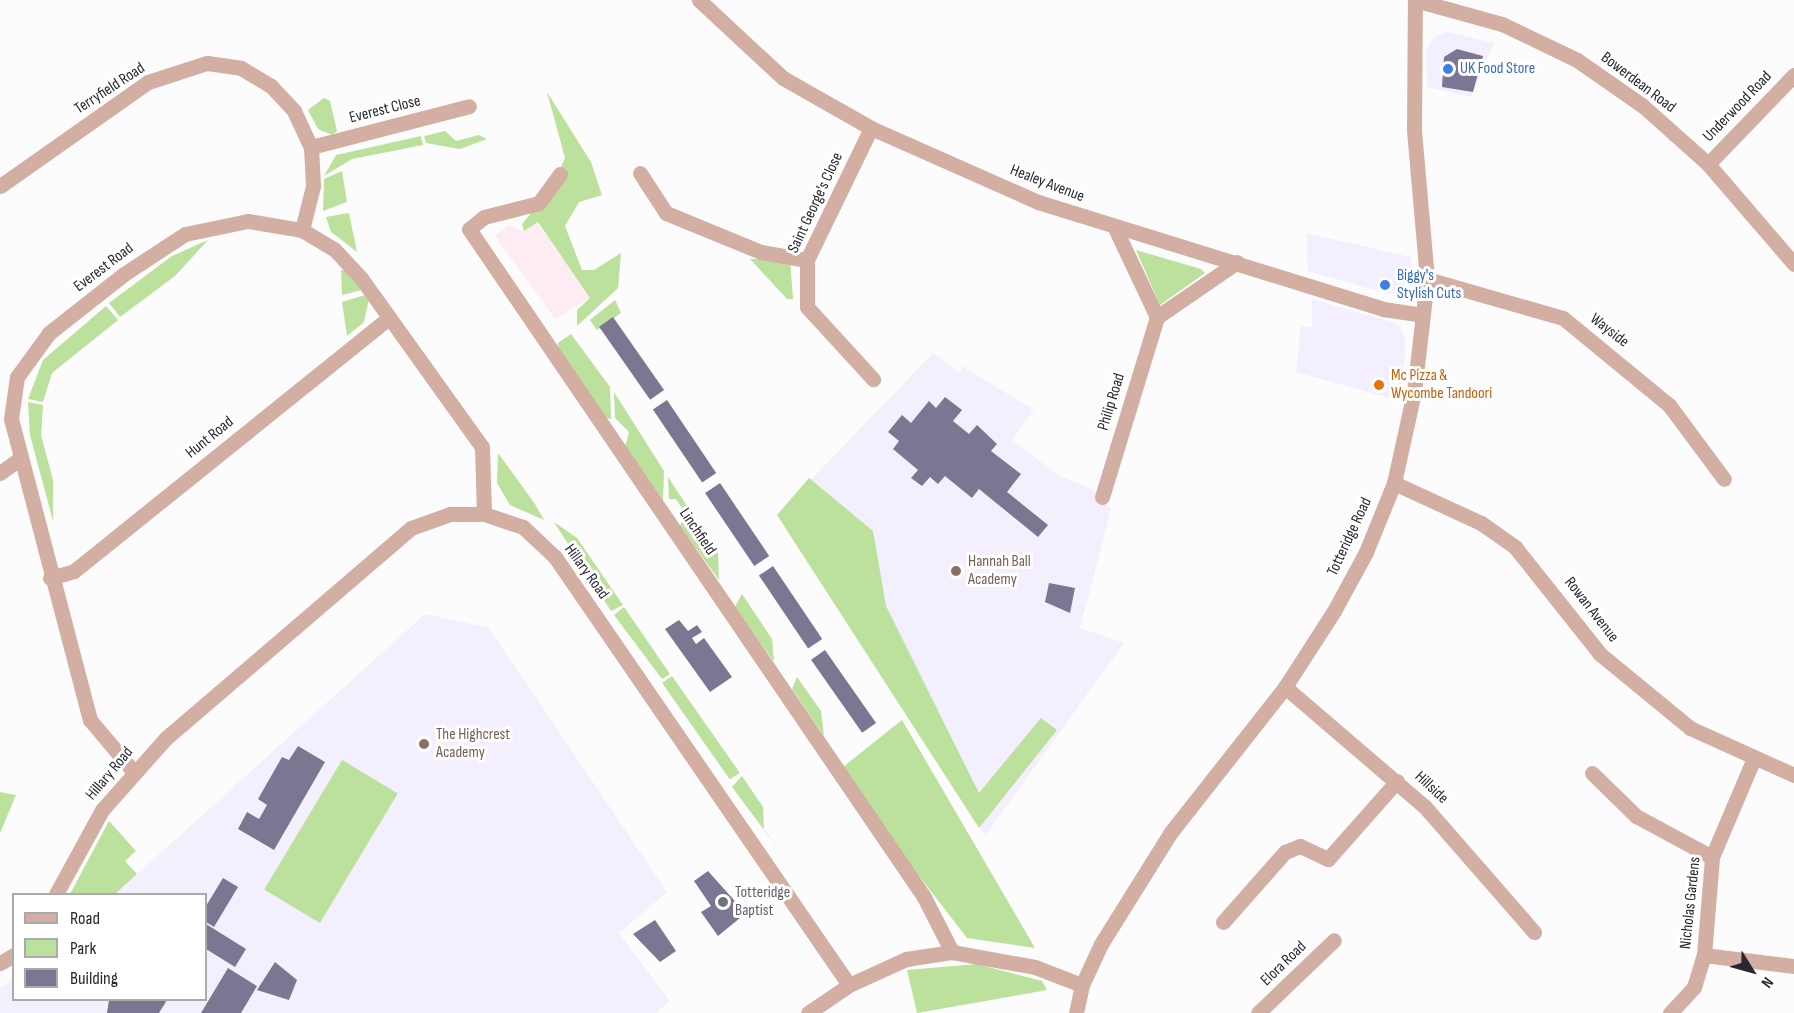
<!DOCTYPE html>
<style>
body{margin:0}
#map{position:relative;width:1794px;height:1013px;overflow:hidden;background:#fcfcfc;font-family:"Sofia Sans Condensed",sans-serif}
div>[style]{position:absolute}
.built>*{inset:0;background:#f3efff}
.industrial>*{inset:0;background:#fdedf2}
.education>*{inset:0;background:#f3effc}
.green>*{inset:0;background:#bce19d;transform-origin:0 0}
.building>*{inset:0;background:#7d7692;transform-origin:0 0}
.minor>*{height:15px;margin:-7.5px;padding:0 7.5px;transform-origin:7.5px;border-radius:7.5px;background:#d3aea3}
.dots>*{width:16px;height:16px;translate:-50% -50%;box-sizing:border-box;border:3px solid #fff;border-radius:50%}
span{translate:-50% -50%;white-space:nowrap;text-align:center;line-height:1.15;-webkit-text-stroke:6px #fff;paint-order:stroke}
.shop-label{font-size:16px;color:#366cbe}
.left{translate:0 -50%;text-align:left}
.street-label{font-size:16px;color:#2a2733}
.food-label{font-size:16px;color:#c56008}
.education-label{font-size:16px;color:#785e54}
.worship-label{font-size:16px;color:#5b616d}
.legend{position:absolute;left:12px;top:893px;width:195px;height:108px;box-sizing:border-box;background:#fff;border:2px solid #aaa9ad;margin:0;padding:8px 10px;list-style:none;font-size:18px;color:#2a2733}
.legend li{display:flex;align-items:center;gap:12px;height:30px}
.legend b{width:30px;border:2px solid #aaa9ad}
.north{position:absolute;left:1722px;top:941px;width:60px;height:60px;-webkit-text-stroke:4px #fff;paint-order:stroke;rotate:127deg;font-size:16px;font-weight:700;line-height:24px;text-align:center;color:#2a2733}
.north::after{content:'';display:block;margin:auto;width:21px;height:27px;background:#2a2733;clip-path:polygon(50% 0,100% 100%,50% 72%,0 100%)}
</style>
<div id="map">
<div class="built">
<i style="clip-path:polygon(1448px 32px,1494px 43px,1471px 97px,1427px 87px,1426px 51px,1434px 37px)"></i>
<i style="clip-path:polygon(1306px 233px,1411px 257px,1411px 284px,1404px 292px,1388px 294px,1308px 271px)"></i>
<i style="clip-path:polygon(1312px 299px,1399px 324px,1406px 341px,1400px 401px,1296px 372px,1301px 326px,1312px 327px)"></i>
</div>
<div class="industrial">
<i style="clip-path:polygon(537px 222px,590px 298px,555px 319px,495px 236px,508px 226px,524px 231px)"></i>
</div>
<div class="education">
<i style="clip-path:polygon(933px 353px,960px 373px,962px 366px,1034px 410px,1012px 440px,1059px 476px,1090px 488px,1111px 509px,1080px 628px,1124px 643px,985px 836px,779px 513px)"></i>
<i style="clip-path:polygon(425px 614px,489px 628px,667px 892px,619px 933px,670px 1001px,656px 1013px,0 1013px,0 988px,13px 979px,14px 1000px,206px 1000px,206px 894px,115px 894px)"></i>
</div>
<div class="green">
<i style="clip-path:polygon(547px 92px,591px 162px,602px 195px,579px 202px,565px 226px,582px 270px,594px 270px,621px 253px,618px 288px,577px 326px,577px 310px,590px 298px,538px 222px,524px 231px,522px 224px,552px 188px,565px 158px)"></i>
<i style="clip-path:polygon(324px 98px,330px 101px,337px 131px,332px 135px,318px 129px,308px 110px)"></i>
<i style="clip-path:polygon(445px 131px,456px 141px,479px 135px,487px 139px,460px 149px,426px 143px,424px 136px)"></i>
<i style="clip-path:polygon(421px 136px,423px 145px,352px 159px,324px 176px,336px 155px)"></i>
<i style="clip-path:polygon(342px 171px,347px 202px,323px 211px,324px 179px)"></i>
<i style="clip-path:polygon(349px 213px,357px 252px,331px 232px,326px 217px)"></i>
<i style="clip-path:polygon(208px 240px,175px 276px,120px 317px,109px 303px,172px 256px)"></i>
<i style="clip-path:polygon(1136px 250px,1201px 269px,1205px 273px,1160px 305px)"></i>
<i style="clip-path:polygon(750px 259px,790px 259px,793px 299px,787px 299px)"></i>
<i style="clip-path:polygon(341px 270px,346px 271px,362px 290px,342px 295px)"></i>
<i style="clip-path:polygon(365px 295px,369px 299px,364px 322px,347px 336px,342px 302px)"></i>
<i style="clip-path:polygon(615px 300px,621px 313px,597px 330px,590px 320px)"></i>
<i style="clip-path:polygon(106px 306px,118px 320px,52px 373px,43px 402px,28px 399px,43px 360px)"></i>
<i style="clip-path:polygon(571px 334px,610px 387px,611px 419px,605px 418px,559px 351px,558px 343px)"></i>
<i style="clip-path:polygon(614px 392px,664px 471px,663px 500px,625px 447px,629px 432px,615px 418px)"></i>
<i style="clip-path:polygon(28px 402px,43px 405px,41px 435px,53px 480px,53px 521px,30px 435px)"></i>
<i style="clip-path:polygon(498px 453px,535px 504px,544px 520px,510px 505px,497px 483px)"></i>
<i style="clip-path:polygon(668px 477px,718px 553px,719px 580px,680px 526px,685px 513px,676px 499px,669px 499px)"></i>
<i style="clip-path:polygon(809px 478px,873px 531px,886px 606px,979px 793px,1041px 718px,1057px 730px,979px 828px,777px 515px)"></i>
<i style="clip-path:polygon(554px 522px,577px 538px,623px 605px,611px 611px)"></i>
<i style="clip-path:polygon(742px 594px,772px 639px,774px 662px,735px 607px)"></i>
<i style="clip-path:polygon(624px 607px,670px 674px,662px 679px,614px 615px)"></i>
<i style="left:672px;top:676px;width:118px;height:12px;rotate:55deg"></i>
<i style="clip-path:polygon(797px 677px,821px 711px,824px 736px,792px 689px)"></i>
<i style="clip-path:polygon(902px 720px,1035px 948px,967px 938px,838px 771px)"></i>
<i style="left:342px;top:760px;width:65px;height:151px;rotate:31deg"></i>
<i style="clip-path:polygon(742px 776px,763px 807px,764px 829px,783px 855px,732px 787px)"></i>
<i style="clip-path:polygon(0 792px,16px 795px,0 833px)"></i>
<i style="clip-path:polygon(109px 821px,136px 851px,125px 861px,137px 874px,115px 894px,70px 894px)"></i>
<i style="clip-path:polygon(977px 964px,1042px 981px,1047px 990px,917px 1013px,907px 970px)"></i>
</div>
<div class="building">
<i style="clip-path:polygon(1457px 49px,1483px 56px,1473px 92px,1442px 87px,1444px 57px)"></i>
<i style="left:613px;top:317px;width:89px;height:17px;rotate:55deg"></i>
<i style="clip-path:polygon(945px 397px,962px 410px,953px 421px,969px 434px,977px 425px,997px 444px,991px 451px,1021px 474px,1007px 492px,1048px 525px,1038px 537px,979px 489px,972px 498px,945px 476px,938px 484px,930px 477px,922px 486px,911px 478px,918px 470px,893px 449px,899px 441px,888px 432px,902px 415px,911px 423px,929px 401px,936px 408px)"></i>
<i style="left:667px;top:400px;width:88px;height:17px;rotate:56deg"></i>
<i style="left:720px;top:483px;width:88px;height:18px;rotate:56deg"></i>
<i style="left:773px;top:566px;width:88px;height:17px;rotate:56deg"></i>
<i style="clip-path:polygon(1049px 583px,1075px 588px,1070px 613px,1045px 602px)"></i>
<i style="clip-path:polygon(679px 620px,688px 631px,697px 625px,702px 632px,692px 638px,696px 644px,704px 638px,732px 677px,710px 692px,665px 629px)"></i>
<i style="left:825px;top:650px;width:89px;height:17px;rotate:55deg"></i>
<i style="clip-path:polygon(298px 746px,325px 762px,274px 850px,238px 829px,247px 812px,259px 819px,267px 805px,258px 799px,282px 757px,289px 760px)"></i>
<i style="clip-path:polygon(708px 871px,742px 909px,740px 918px,718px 936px,701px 912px,711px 906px,694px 881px)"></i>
<i style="clip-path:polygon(223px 878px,238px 887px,214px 927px,206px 922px,206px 906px)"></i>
<i style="clip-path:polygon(655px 920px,676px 951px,660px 962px,633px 934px)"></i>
<i style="clip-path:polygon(206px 924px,246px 949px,235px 967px,206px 949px)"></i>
<i style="clip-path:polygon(275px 962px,297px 980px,289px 1000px,257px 990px)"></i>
<i style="clip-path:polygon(228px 968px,257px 986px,241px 1013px,201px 1013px)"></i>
<i style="clip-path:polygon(109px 1000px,167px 1000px,159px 1013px,107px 1013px)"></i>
</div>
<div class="minor">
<i style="left:699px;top:0;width:115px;rotate:42.9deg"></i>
<i style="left:783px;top:78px;width:101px;rotate:29.6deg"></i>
<i style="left:871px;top:128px;width:183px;rotate:23.9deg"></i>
<i style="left:1038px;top:202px;width:361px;rotate:17.2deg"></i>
<i style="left:1383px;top:309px;width:40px;rotate:8.5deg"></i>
<i style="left:1415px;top:0;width:90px;rotate:15.4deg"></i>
<i style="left:1502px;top:24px;width:83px;rotate:25.6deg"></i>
<i style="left:1577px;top:60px;width:80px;rotate:34.9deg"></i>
<i style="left:1643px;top:106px;width:87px;rotate:41.7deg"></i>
<i style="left:1708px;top:164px;width:132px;rotate:49.3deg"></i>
<i style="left:871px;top:128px;width:147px;rotate:115.9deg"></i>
<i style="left:807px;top:260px;width:47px;rotate:90deg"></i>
<i style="left:807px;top:307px;width:98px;rotate:47.5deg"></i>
<i style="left:311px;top:147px;width:163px;rotate:-14.5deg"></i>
<i style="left:1708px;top:164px;width:124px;rotate:-46deg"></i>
<i style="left:640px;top:173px;width:48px;rotate:57deg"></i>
<i style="left:666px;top:213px;width:103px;rotate:22.3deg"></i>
<i style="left:761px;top:252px;width:47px;rotate:9.9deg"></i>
<i style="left:560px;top:174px;width:36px;rotate:126deg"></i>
<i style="left:539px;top:203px;width:57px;rotate:165.7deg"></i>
<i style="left:484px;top:217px;width:19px;rotate:141deg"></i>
<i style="left:469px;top:229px;width:808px;rotate:55.74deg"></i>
<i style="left:924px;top:897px;width:62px;rotate:63deg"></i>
<i style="left:0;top:186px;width:181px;rotate:-35.1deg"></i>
<i style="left:148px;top:82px;width:62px;rotate:-17.9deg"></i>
<i style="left:207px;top:63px;width:34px;rotate:8deg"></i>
<i style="left:241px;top:68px;width:35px;rotate:31deg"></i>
<i style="left:271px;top:86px;width:34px;rotate:47deg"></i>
<i style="left:294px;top:111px;width:40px;rotate:65deg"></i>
<i style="left:311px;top:147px;width:39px;rotate:87deg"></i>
<i style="left:313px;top:186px;width:45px;rotate:104deg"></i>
<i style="left:1427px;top:279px;width:141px;rotate:16deg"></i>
<i style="left:1563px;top:318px;width:137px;rotate:39.4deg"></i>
<i style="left:1669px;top:405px;width:92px;rotate:53.4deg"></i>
<i style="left:1157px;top:317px;width:97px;rotate:-34.5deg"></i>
<i style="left:0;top:473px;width:26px;rotate:-36deg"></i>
<i style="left:1394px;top:483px;width:96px;rotate:24.7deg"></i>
<i style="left:1481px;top:523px;width:42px;rotate:35.2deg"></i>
<i style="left:1515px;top:547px;width:137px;rotate:51.5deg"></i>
<i style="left:1600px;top:654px;width:117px;rotate:39.4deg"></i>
<i style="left:1690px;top:728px;width:114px;rotate:24.3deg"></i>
<i style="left:1102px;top:497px;width:188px;rotate:-73deg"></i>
<i style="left:1157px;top:317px;width:98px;rotate:-115.3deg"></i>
<i style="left:50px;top:578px;width:25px;rotate:-16deg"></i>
<i style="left:74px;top:571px;width:404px;rotate:-38.8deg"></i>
<i style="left:1285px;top:687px;width:184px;rotate:40.6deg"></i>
<i style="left:1425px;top:807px;width:166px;rotate:48.9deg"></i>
<i style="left:133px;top:771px;width:67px;rotate:-130.1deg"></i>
<i style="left:90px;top:720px;width:311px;rotate:-104.7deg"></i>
<i style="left:11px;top:419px;width:42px;rotate:-81.9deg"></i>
<i style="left:17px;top:377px;width:54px;rotate:-54deg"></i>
<i style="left:49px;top:333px;width:95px;rotate:-38.2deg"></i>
<i style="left:124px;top:274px;width:73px;rotate:-33.3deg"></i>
<i style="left:185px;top:234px;width:64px;rotate:-11.7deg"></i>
<i style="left:248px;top:221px;width:55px;rotate:9.5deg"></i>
<i style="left:302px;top:230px;width:37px;rotate:31deg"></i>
<i style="left:334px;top:249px;width:40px;rotate:47deg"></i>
<i style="left:361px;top:278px;width:208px;rotate:54.4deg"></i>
<i style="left:482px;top:447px;width:67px;rotate:88.3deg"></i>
<i style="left:1592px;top:773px;width:62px;rotate:44.3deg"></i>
<i style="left:1636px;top:816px;width:86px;rotate:28.3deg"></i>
<i style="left:56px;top:894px;width:96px;rotate:-61.3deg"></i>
<i style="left:102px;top:810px;width:96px;rotate:-48.4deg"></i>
<i style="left:166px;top:738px;width:323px;rotate:-40.6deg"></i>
<i style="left:411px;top:528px;width:41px;rotate:-19.7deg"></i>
<i style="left:450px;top:514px;width:34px"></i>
<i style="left:484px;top:514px;width:41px;rotate:18.4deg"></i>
<i style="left:523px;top:527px;width:44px;rotate:43.2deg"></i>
<i style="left:555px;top:557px;width:519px;rotate:55.51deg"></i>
<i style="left:1223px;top:922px;width:94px;rotate:-48.5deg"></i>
<i style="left:1285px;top:852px;width:16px;rotate:-22deg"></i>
<i style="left:1300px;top:846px;width:31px;rotate:25deg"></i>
<i style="left:1328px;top:859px;width:104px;rotate:-48.5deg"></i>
<i style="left:1704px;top:955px;width:91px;rotate:7deg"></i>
<i style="left:0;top:963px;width:16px;rotate:-30deg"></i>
<i style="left:808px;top:1013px;width:50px;rotate:-34.3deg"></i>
<i style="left:849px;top:985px;width:63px;rotate:-24.5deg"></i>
<i style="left:906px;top:959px;width:47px;rotate:-8.7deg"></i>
<i style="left:952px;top:952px;width:84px;rotate:10.2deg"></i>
<i style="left:1035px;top:967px;width:50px;rotate:21deg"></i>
<i style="left:1076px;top:1013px;width:29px;rotate:-78deg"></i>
<i style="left:1082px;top:985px;width:45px;rotate:-65.1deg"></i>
<i style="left:1101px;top:944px;width:132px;rotate:-58deg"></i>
<i style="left:1171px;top:832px;width:184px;rotate:-51.8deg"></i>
<i style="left:1285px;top:687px;width:90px;rotate:-57.2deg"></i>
<i style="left:1334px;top:611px;width:67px;rotate:-61.5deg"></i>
<i style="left:1366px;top:552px;width:74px;rotate:-67.9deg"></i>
<i style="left:1394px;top:483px;width:93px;rotate:-77.6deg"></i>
<i style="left:1414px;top:392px;width:114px;rotate:-83.4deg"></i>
<i style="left:1427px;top:279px;width:149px;rotate:-95deg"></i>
<i style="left:1414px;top:131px;width:131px;rotate:-89.6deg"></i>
<i style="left:1258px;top:1013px;width:105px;rotate:-43.8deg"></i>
<i style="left:1670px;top:1013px;width:35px;rotate:-47deg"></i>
<i style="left:1694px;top:987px;width:34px;rotate:-73deg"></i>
<i style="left:1704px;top:955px;width:98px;rotate:-85.3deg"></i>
<i style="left:1712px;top:857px;width:108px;rotate:-67deg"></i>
</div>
<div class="dots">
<i style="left:1448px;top:69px;background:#3f7fe0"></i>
<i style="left:1385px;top:285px;background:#3f7fe0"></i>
<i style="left:1379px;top:385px;background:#e8710a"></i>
<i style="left:956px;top:571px;background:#8d6e63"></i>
<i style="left:424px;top:744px;background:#8d6e63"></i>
<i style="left:723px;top:902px;background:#6b7280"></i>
</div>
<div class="shop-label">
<span class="left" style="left:1460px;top:69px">UK Food Store</span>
<span class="left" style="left:1397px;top:285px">Biggy's<br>Stylish Cuts</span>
</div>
<div class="street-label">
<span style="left:1638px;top:83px;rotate:37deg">Bowerdean Road</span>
<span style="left:110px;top:89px;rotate:-33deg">Terryfield Road</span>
<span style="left:1738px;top:107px;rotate:-46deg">Underwood Road</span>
<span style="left:385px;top:110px;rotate:-14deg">Everest Close</span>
<span style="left:1047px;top:184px;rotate:21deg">Healey Avenue</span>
<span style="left:816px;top:203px;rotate:-65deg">Saint George's Close</span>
<span style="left:104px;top:268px;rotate:-37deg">Everest Road</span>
<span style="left:1609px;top:331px;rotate:38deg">Wayside</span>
<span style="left:1112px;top:402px;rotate:-73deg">Philip Road</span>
<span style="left:210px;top:438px;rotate:-39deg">Hunt Road</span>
<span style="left:697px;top:532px;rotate:56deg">Linchfield</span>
<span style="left:1350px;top:537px;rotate:-65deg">Totteridge Road</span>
<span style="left:586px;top:572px;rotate:54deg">Hillary Road</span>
<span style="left:1591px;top:610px;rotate:52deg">Rowan Avenue</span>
<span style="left:110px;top:774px;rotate:-50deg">Hillary Road</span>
<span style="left:1431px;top:788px;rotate:43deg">Hillside</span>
<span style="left:1691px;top:903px;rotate:-84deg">Nicholas Gardens</span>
<span style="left:1284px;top:964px;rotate:-44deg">Elora Road</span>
</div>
<div class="food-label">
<span class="left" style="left:1391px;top:385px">Mc Pizza &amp;<br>Wycombe Tandoori</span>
</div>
<div class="education-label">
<span class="left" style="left:968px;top:571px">Hannah Ball<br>Academy</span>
<span class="left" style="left:436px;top:744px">The Highcrest<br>Academy</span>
</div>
<div class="worship-label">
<span class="left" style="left:735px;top:902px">Totteridge<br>Baptist</span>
</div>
<ul class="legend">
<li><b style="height:8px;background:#d3aea3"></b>Road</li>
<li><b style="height:16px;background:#bce19d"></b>Park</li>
<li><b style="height:16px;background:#7d7692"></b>Building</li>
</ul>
<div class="north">N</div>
</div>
